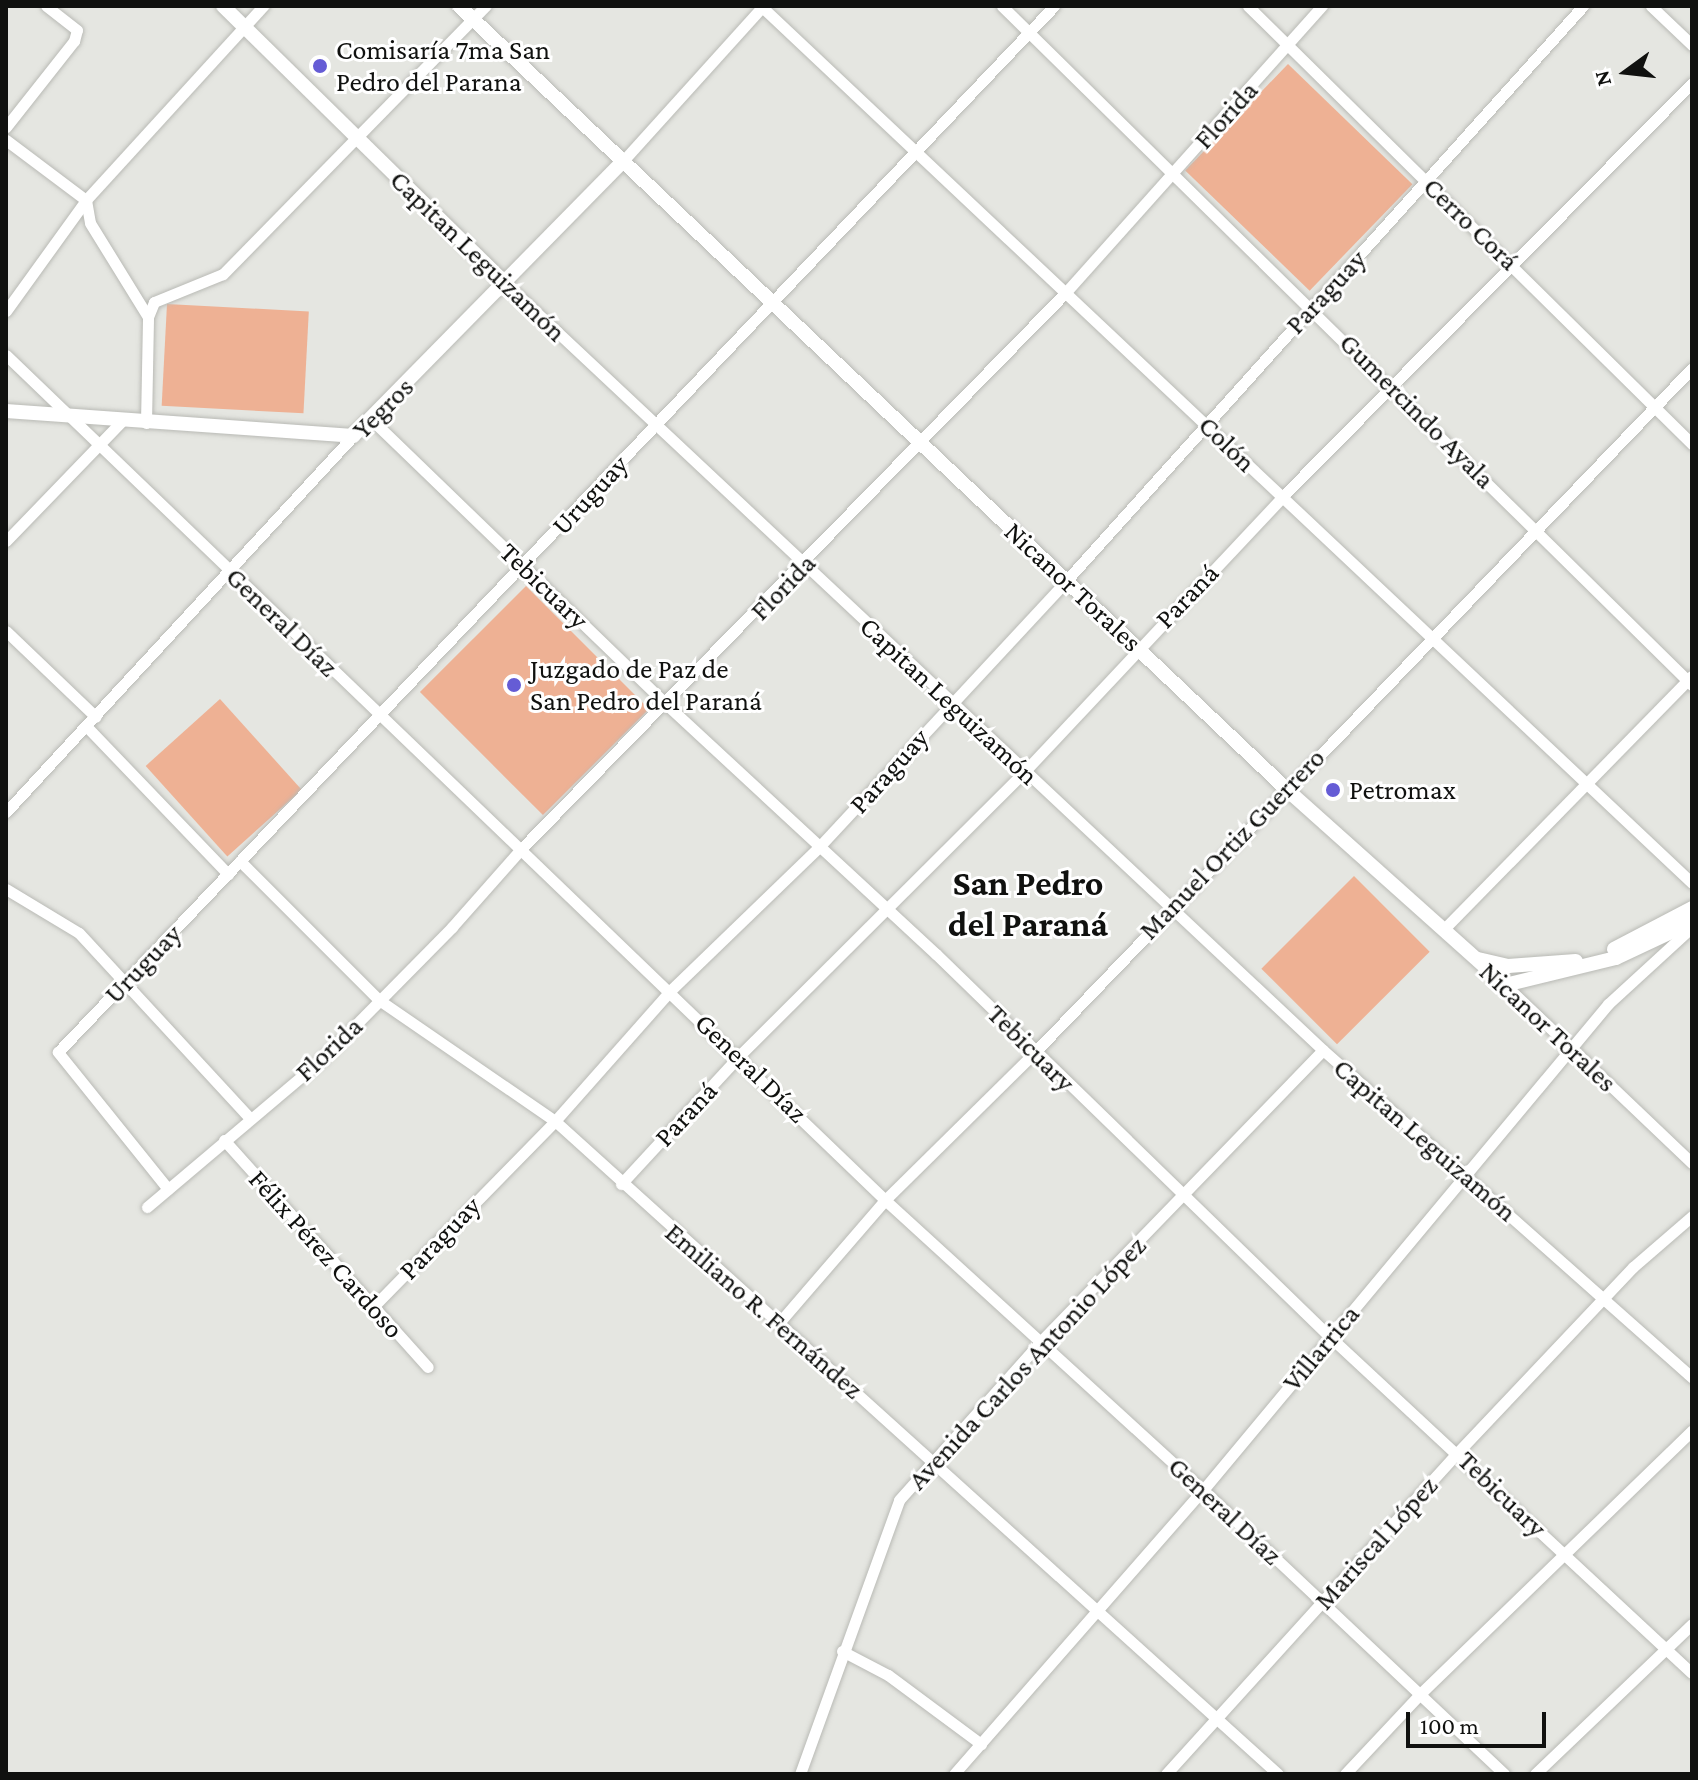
<!DOCTYPE html>
<meta charset="utf-8">
<style>
body{margin:0}
#map{position:relative;width:1698px;height:1780px;overflow:hidden;background:#e5e6e1;font-family:"Crimson Pro",serif}
div>[style]{position:absolute}
.green>*{inset:0;background:#eeb194;transform-origin:0 0}
.roads{filter:drop-shadow(0 0 2px #b9bab5) drop-shadow(0 0 2px #b9bab5)}
.minor>*{height:11px;margin:-5.5px;padding:0 5.5px;transform-origin:5.5px;border-radius:5.5px;background:#fff}
.tertiary>*{height:14px;margin:-7px;padding:0 7px;transform-origin:7px;border-radius:7px;background:#fff}
.dots>*{width:22px;height:22px;translate:-50% -50%;box-sizing:border-box;border:4px solid #fff;border-radius:50%}
span{translate:-50% -50%;white-space:nowrap;text-align:center;line-height:1.15;-webkit-text-stroke:6px #fff;paint-order:stroke}
.poi-label{font-size:28px;color:#10110f}
.left{translate:0 -50%;text-align:left}
.street-label{font-size:28px;color:#10110f}
.district-label{font-size:36px;color:#10110f;font-weight:700}
.frame{position:absolute;inset:0;border:8px solid #10110f;pointer-events:none}
.north{position:absolute;left:1586px;top:32px;width:80px;height:80px;-webkit-text-stroke:6px #fff;paint-order:stroke;rotate:255deg;font-size:22px;font-weight:700;line-height:32px;text-align:center;color:#10110f}
.north::after{content:'';display:block;margin:auto;width:28px;height:36px;background:#10110f;clip-path:polygon(50% 0,100% 100%,50% 72%,0 100%)}
.scale{position:absolute;left:1406px;top:1712px;width:140px;height:36px;box-sizing:border-box;border:4px solid #10110f;border-top:0;padding-left:10px;font-size:24px;line-height:28px;white-space:nowrap;color:#10110f;-webkit-text-stroke:6px #fff;paint-order:stroke}
</style>
<div id="map">
<div class="green">
<i style="left:1288px;top:64px;width:173px;height:148px;rotate:44deg"></i>
<i style="left:167px;top:304px;width:142px;height:102px;rotate:3deg"></i>
<i style="left:526px;top:586px;width:174px;height:150px;rotate:45deg"></i>
<i style="left:220px;top:699px;width:122px;height:100px;rotate:48deg"></i>
<i style="left:1354px;top:876px;width:107px;height:131px;rotate:45deg"></i>
</div>
<div class="roads">
<div class="minor">
<i style="left:761px;top:6px;width:1279px;rotate:43.29deg"></i>
<i style="left:1002px;top:6px;width:968px;rotate:44.54deg"></i>
<i style="left:1248px;top:6px;width:624px;rotate:44.61deg"></i>
<i style="left:1651px;top:6px;width:57px;rotate:43.6deg"></i>
<i style="left:6px;top:127px;width:110px;rotate:-51.7deg"></i>
<i style="left:74px;top:41px;width:11px;rotate:-75deg"></i>
<i style="left:77px;top:30px;width:39px;rotate:-142deg"></i>
<i style="left:6px;top:140px;width:100px;rotate:36.9deg"></i>
<i style="left:86px;top:200px;width:23px;rotate:80deg"></i>
<i style="left:90px;top:223px;width:110px;rotate:58.3deg"></i>
<i style="left:622px;top:162px;width:210px;rotate:-47.9deg"></i>
<i style="left:504px;top:282px;width:1123px;rotate:43.16deg"></i>
<i style="left:1323px;top:1050px;width:494px;rotate:41.6deg"></i>
<i style="left:6px;top:311px;width:137px;rotate:-54.2deg"></i>
<i style="left:86px;top:200px;width:263px;rotate:-47.6deg"></i>
<i style="left:6px;top:355px;width:1219px;rotate:43.87deg"></i>
<i style="left:885px;top:1200px;width:430px;rotate:42.4deg"></i>
<i style="left:1203px;top:1490px;width:414px;rotate:43.3deg"></i>
<i style="left:373px;top:421px;width:409px;rotate:44deg"></i>
<i style="left:667px;top:705px;width:367px;rotate:42.8deg"></i>
<i style="left:936px;top:954px;width:548px;rotate:44.19deg"></i>
<i style="left:1329px;top:1336px;width:495px;rotate:42.9deg"></i>
<i style="left:146px;top:423px;width:106px;rotate:-88.9deg"></i>
<i style="left:148px;top:317px;width:16px;rotate:-68deg"></i>
<i style="left:154px;top:302px;width:74px;rotate:-22.1deg"></i>
<i style="left:223px;top:274px;width:375px;rotate:-45.6deg"></i>
<i style="left:6px;top:541px;width:167px;rotate:-46deg"></i>
<i style="left:6px;top:631px;width:124px;rotate:43.7deg"></i>
<i style="left:87px;top:727px;width:204px;rotate:46.2deg"></i>
<i style="left:6px;top:812px;width:512px;rotate:-47.3deg"></i>
<i style="left:240px;top:861px;width:197px;rotate:45deg"></i>
<i style="left:379px;top:1000px;width:214px;rotate:34.5deg"></i>
<i style="left:555px;top:1121px;width:974px;rotate:42.09deg"></i>
<i style="left:6px;top:889px;width:85px;rotate:31.1deg"></i>
<i style="left:79px;top:933px;width:252px;rotate:47.3deg"></i>
<i style="left:1443px;top:930px;width:356px;rotate:-45.6deg"></i>
<i style="left:1505px;top:985px;width:258px;rotate:43.6deg"></i>
<i style="left:224px;top:1140px;width:305px;rotate:48.1deg"></i>
<i style="left:621px;top:1184px;width:174px;rotate:-47.3deg"></i>
<i style="left:739px;top:1056px;width:404px;rotate:-44.9deg"></i>
<i style="left:1025px;top:771px;width:376px;rotate:-46.8deg"></i>
<i style="left:1282px;top:497px;width:583px;rotate:-45.28deg"></i>
<i style="left:168px;top:1189px;width:176px;rotate:-128.8deg"></i>
<i style="left:58px;top:1052px;width:1444px;rotate:-46.4deg"></i>
<i style="left:147px;top:1207px;width:229px;rotate:-40.2deg"></i>
<i style="left:322px;top:1059px;width:185px;rotate:-45.4deg"></i>
<i style="left:452px;top:927px;width:104px;rotate:-48.5deg"></i>
<i style="left:521px;top:849px;width:779px;rotate:-45.62deg"></i>
<i style="left:1066px;top:292px;width:384px;rotate:-48.2deg"></i>
<i style="left:373px;top:1307px;width:260px;rotate:-45.6deg"></i>
<i style="left:555px;top:1121px;width:175px;rotate:-48.5deg"></i>
<i style="left:671px;top:990px;width:206px;rotate:-44deg"></i>
<i style="left:819px;top:847px;width:363px;rotate:-47.1deg"></i>
<i style="left:1066px;top:581px;width:773px;rotate:-48.04deg"></i>
<i style="left:778px;top:1324px;width:164px;rotate:-49.2deg"></i>
<i style="left:885px;top:1200px;width:209px;rotate:-44.6deg"></i>
<i style="left:1034px;top:1053px;width:950px;rotate:-46.15deg"></i>
<i style="left:842px;top:1651px;width:52px;rotate:27.6deg"></i>
<i style="left:888px;top:1675px;width:116px;rotate:36.6deg"></i>
<i style="left:800px;top:1774px;width:291px;rotate:-70.1deg"></i>
<i style="left:899px;top:1500px;width:213px;rotate:-48.2deg"></i>
<i style="left:1041px;top:1341px;width:405px;rotate:-45.9deg"></i>
<i style="left:954px;top:1774px;width:378px;rotate:-48.8deg"></i>
<i style="left:1203px;top:1490px;width:633px;rotate:-50.19deg"></i>
<i style="left:1608px;top:1004px;width:114px;rotate:-42.5deg"></i>
<i style="left:1166px;top:1774px;width:435px;rotate:-47.8deg"></i>
<i style="left:1458px;top:1452px;width:255px;rotate:-46.6deg"></i>
<i style="left:1633px;top:1267px;width:78px;rotate:-40.8deg"></i>
<i style="left:1345px;top:1774px;width:110px;rotate:-46.8deg"></i>
<i style="left:1420px;top:1694px;width:379px;rotate:-44.1deg"></i>
<i style="left:1535px;top:1774px;width:217px;rotate:-43.7deg"></i>
</div>
<div class="tertiary">
<i style="left:223px;top:6px;width:394px;rotate:44.5deg"></i>
<i style="left:459px;top:6px;width:1137px;rotate:43.43deg"></i>
<i style="left:1285px;top:788px;width:295px;rotate:41.8deg"></i>
<i style="left:1505px;top:985px;width:114px;rotate:-13.7deg"></i>
<i style="left:1616px;top:958px;width:84px;rotate:-25.3deg"></i>
<i style="left:6px;top:411px;width:348px;rotate:4.1deg"></i>
<i style="left:353px;top:436px;width:384px;rotate:-45.5deg"></i>
<i style="left:1614px;top:949px;width:88px;rotate:-27.7deg"></i>
<i style="left:1478px;top:959px;width:31px;rotate:13deg"></i>
<i style="left:1508px;top:966px;width:68px;rotate:-4.2deg"></i>
</div>
</div>
<div class="dots">
<i style="left:320px;top:66px;background:#655cd5"></i>
<i style="left:514px;top:685px;background:#655cd5"></i>
<i style="left:1333px;top:790px;background:#655cd5"></i>
</div>
<div class="poi-label">
<span class="left" style="left:336px;top:66px">Comisaría 7ma San<br>Pedro del Parana</span>
<span class="left" style="left:530px;top:685px">Juzgado de Paz de<br>San Pedro del Paraná</span>
<span class="left" style="left:1349px;top:790px">Petromax</span>
</div>
<div class="street-label">
<span style="left:1226px;top:115px;rotate:-48deg">Florida</span>
<span style="left:1471px;top:224px;rotate:44deg">Cerro Corá</span>
<span style="left:478px;top:256px;rotate:44deg">Capitan Leguizamón</span>
<span style="left:1326px;top:292px;rotate:-47deg">Paraguay</span>
<span style="left:383px;top:408px;rotate:-45deg">Yegros</span>
<span style="left:1417px;top:411px;rotate:45deg">Gumercindo Ayala</span>
<span style="left:1227px;top:444px;rotate:44deg">Colón</span>
<span style="left:590px;top:495px;rotate:-47deg">Uruguay</span>
<span style="left:544px;top:586px;rotate:44deg">Tebicuary</span>
<span style="left:783px;top:587px;rotate:-46deg">Florida</span>
<span style="left:1073px;top:587px;rotate:43deg">Nicanor Torales</span>
<span style="left:1187px;top:596px;rotate:-46deg">Paraná</span>
<span style="left:282px;top:622px;rotate:44deg">General Díaz</span>
<span style="left:949px;top:701px;rotate:43deg">Capitan Leguizamón</span>
<span style="left:889px;top:771px;rotate:-48deg">Paraguay</span>
<span style="left:1232px;top:844px;rotate:-46deg">Manuel Ortiz Guerrero</span>
<span style="left:143px;top:964px;rotate:-46deg">Uruguay</span>
<span style="left:1548px;top:1027px;rotate:43deg">Nicanor Torales</span>
<span style="left:1031px;top:1048px;rotate:45deg">Tebicuary</span>
<span style="left:329px;top:1049px;rotate:-43deg">Florida</span>
<span style="left:751px;top:1068px;rotate:44deg">General Díaz</span>
<span style="left:686px;top:1114px;rotate:-47deg">Paraná</span>
<span style="left:1425px;top:1140px;rotate:41deg">Capitan Leguizamón</span>
<span style="left:440px;top:1238px;rotate:-46deg">Paraguay</span>
<span style="left:326px;top:1254px;rotate:48deg">Félix Pérez Cardoso</span>
<span style="left:764px;top:1311px;rotate:41deg">Emiliano R. Fernández</span>
<span style="left:1321px;top:1348px;rotate:-50deg">Villarrica</span>
<span style="left:1027px;top:1363px;rotate:-47deg">Avenida Carlos Antonio López</span>
<span style="left:1502px;top:1494px;rotate:44deg">Tebicuary</span>
<span style="left:1225px;top:1511px;rotate:43deg">General Díaz</span>
<span style="left:1376px;top:1543px;rotate:-48deg">Mariscal López</span>
</div>
<div class="district-label">
<span style="left:1028px;top:904px">San Pedro<br>del Paraná</span>
</div>
<div class="frame"></div>
<div class="north">N</div>
<div class="scale">100 m</div>
</div>
